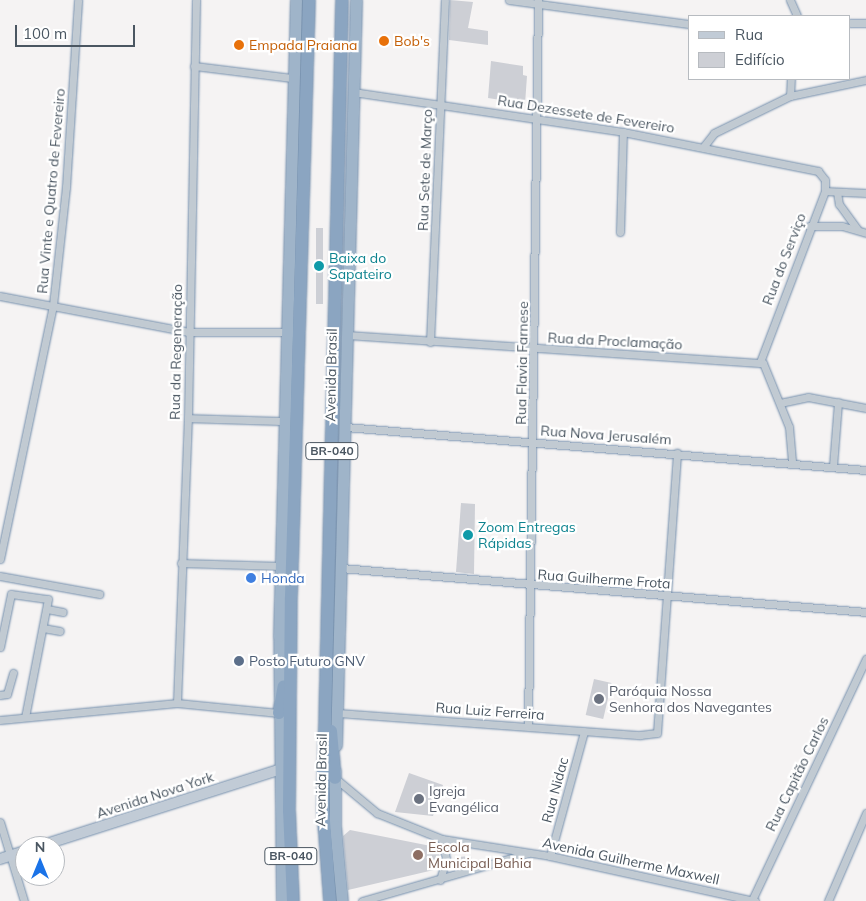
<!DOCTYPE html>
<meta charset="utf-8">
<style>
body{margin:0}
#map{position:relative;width:866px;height:901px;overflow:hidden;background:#f5f3f3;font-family:Mulish,sans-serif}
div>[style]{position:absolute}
.building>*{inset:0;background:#cdcfd5;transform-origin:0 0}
.roads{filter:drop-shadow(0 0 1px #7690ad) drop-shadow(0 0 1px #7690ad)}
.minor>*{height:7px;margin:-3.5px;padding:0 3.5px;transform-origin:3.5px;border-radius:3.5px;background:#c1cad2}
.secondary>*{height:10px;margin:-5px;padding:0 5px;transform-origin:5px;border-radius:5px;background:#c1cbd6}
.trunk>*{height:11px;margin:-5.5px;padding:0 5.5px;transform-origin:5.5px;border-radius:5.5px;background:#9fb4c9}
.motorway>*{height:12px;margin:-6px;padding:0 6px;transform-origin:6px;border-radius:6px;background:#8ba5c1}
.dots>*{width:14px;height:14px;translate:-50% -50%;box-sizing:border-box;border:2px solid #fff;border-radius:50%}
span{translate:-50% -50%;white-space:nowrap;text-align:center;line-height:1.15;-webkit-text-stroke:4.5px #fff;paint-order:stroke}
.shield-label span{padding:1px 4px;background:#fff;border:1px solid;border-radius:4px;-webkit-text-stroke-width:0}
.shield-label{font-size:12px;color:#4a5661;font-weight:700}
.food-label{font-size:14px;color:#c56008}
.left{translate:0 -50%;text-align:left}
.street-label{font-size:14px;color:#4a5661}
.culture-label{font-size:14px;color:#0d838f}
.shop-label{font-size:14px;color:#366cbe}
.service-label{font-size:14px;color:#4e5e75}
.worship-label{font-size:14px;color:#5b616d}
.education-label{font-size:14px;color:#785e54}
.legend{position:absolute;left:688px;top:15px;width:162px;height:65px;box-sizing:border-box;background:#fff;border:1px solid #b7bbc0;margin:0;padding:6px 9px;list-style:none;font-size:15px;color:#4a5661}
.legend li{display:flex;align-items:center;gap:10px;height:25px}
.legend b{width:25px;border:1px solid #b7bbc0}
.north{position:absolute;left:15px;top:836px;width:50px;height:50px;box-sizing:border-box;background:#fff;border:1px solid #b7bbc0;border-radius:50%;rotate:0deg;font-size:14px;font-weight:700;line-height:20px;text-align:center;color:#4a5661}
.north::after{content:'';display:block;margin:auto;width:18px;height:22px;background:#1a73e8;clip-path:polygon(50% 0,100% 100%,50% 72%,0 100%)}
.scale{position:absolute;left:15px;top:25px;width:120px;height:22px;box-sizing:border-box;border:2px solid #4a5661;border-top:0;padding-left:6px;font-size:15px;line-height:18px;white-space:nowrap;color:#4a5661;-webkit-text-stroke:4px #fff;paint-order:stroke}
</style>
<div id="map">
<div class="building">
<i style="clip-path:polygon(450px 0,473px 2px,468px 28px,488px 31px,488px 45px,449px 40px)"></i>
<i style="clip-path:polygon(491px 61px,523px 66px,523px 75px,527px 76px,525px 104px,488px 98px)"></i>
<i style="left:316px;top:228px;width:7px;height:76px"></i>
<i style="clip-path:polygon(461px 503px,475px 504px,474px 574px,456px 572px)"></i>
<i style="left:594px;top:679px;width:18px;height:37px;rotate:13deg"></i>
<i style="clip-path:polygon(409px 773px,443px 785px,433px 816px,395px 812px)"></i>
<i style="clip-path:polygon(350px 830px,436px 847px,441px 859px,438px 869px,348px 890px,343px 836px)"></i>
<i style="clip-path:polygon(471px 856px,472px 863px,459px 868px,458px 857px)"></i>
</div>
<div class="roads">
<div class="minor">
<i style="left:509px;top:0;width:183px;rotate:7.6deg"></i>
<i style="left:790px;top:0;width:17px;rotate:66deg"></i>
<i style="left:850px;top:23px;width:16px"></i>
<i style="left:194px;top:66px;width:99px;rotate:7deg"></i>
<i style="left:353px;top:92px;width:273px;rotate:8.4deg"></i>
<i style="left:623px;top:132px;width:199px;rotate:11.3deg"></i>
<i style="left:818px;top:171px;width:11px;rotate:52deg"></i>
<i style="left:825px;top:180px;width:11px;rotate:90deg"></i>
<i style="left:825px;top:191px;width:183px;rotate:110.8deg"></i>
<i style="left:790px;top:96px;width:17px;rotate:-87deg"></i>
<i style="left:704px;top:146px;width:16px;rotate:-52deg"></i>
<i style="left:714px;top:133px;width:85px;rotate:-26deg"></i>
<i style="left:790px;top:96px;width:78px;rotate:-11.9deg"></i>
<i style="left:825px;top:191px;width:41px;rotate:2.8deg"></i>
<i style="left:837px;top:192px;width:12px;rotate:81deg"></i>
<i style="left:839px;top:204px;width:32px;rotate:54deg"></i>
<i style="left:809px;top:226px;width:33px"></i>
<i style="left:842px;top:226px;width:25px;rotate:16deg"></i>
<i style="left:620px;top:232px;width:100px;rotate:-88.3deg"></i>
<i style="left:0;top:296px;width:191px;rotate:10.8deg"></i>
<i style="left:188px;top:332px;width:100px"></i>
<i style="left:347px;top:335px;width:417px;rotate:3.9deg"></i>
<i style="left:763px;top:363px;width:69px;rotate:67.9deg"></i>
<i style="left:789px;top:427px;width:35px;rotate:85deg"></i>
<i style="left:430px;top:342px;width:342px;rotate:-87.5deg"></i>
<i style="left:780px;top:403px;width:29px;rotate:-12deg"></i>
<i style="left:808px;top:397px;width:59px;rotate:10.7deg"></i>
<i style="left:188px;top:418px;width:97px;rotate:1.8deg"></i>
<i style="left:345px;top:427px;width:523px;rotate:4.72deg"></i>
<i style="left:833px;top:466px;width:64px;rotate:-85.5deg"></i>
<i style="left:0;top:559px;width:259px;rotate:-78.2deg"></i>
<i style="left:53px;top:305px;width:119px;rotate:-83.7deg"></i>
<i style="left:66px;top:187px;width:187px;rotate:-86.3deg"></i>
<i style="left:181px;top:563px;width:100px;rotate:1.7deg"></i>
<i style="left:341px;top:568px;width:527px;rotate:4.79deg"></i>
<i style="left:0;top:576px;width:101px;rotate:10.3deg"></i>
<i style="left:47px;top:609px;width:16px;rotate:11deg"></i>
<i style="left:43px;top:628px;width:17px;rotate:10deg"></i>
<i style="left:0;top:647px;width:54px;rotate:-78.3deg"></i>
<i style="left:11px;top:594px;width:37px;rotate:8deg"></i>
<i style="left:48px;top:599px;width:120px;rotate:101deg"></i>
<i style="left:0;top:695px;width:7px;rotate:-8deg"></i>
<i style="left:7px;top:694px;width:22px;rotate:-74deg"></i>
<i style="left:177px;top:703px;width:285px;rotate:-87.8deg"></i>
<i style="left:188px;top:418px;width:418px;rotate:-88.9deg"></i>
<i style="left:338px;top:713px;width:303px;rotate:4.2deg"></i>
<i style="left:640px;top:735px;width:17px;rotate:-7deg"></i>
<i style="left:657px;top:733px;width:281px;rotate:-85.9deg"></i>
<i style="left:0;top:720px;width:178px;rotate:-5.5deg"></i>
<i style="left:177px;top:703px;width:102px;rotate:5.6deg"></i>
<i style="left:528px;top:726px;width:726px;rotate:-89.21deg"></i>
<i style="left:335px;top:778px;width:55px;rotate:39.8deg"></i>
<i style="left:377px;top:813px;width:70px;rotate:21.8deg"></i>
<i style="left:442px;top:839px;width:109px;rotate:8.9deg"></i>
<i style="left:550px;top:856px;width:210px;rotate:12.4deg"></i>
<i style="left:0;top:822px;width:83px;rotate:73.1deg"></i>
<i style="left:550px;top:856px;width:129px;rotate:-74.7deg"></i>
<i style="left:440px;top:880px;width:22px;rotate:-74deg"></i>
<i style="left:446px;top:859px;width:20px;rotate:-101deg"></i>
<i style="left:752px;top:900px;width:267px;rotate:-64.7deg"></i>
<i style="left:362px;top:901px;width:173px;rotate:-16.1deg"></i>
<i style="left:828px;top:901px;width:96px;rotate:-66.6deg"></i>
</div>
<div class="secondary">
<i style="left:40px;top:846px;width:250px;rotate:-17.7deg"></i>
<i style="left:0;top:859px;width:26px;rotate:-18deg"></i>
</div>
<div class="trunk">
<i style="left:336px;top:745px;width:745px;rotate:-88.46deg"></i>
<i style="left:335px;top:771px;width:55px;rotate:90deg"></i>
<i style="left:335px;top:826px;width:75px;rotate:84.7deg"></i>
<i style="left:282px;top:901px;width:265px;rotate:-90.6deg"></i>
<i style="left:279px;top:636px;width:636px;rotate:-88.47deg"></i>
</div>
<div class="motorway">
<i style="left:279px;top:713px;width:27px;rotate:-80deg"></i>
<i style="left:331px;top:731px;width:47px;rotate:85.1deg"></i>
<i style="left:293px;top:901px;width:90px;rotate:-92.5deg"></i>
<i style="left:289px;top:811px;width:214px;rotate:-89.5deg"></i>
<i style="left:291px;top:597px;width:597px;rotate:-88.27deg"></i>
<i style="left:330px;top:901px;width:93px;rotate:-94.3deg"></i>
<i style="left:323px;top:808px;width:808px;rotate:-88.65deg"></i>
</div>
</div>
<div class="dots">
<i style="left:384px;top:41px;background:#e8710a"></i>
<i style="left:239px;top:45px;background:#e8710a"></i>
<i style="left:319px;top:266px;background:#0f9aa8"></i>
<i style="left:468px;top:535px;background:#0f9aa8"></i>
<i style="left:251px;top:578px;background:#3f7fe0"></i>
<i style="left:239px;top:661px;background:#5c6f8a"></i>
<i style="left:599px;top:699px;background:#6b7280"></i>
<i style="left:419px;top:799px;background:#6b7280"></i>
<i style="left:418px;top:855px;background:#8d6e63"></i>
</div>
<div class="shield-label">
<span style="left:332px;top:451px">BR-040</span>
<span style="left:291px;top:856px">BR-040</span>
</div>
<div class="food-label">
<span class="left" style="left:394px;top:41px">Bob's</span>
<span class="left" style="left:249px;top:45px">Empada Praiana</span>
</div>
<div class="street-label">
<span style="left:586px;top:114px;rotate:9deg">Rua Dezessete de Fevereiro</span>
<span style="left:425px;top:170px;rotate:-88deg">Rua Sete de Março</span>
<span style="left:51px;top:191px;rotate:-85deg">Rua Vinte e Quatro de Fevereiro</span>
<span style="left:784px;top:259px;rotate:-69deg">Rua do Serviço</span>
<span style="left:615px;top:341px;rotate:3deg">Rua da Proclamação</span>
<span style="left:176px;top:352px;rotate:-89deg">Rua da Regeneração</span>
<span style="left:522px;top:363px;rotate:-89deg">Rua Flavia Farnese</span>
<span style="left:331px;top:375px;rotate:-89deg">Avenida Brasil</span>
<span style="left:606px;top:435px;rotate:4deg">Rua Nova Jerusalém</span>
<span style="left:604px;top:579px;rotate:4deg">Rua Guilherme Frota</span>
<span style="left:490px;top:711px;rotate:4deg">Rua Luiz Ferreira</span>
<span style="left:797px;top:774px;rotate:-64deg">Rua Capitão Carlos</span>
<span style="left:321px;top:780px;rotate:-89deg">Avenida Brasil</span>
<span style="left:555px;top:790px;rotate:-75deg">Rua Nidac</span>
<span style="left:155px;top:795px;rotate:-18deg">Avenida Nova York</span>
<span style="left:631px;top:861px;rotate:12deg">Avenida Guilherme Maxwell</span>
</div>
<div class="culture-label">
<span class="left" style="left:329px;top:266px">Baixa do<br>Sapateiro</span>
<span class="left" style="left:478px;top:535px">Zoom Entregas<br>Rápidas</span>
</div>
<div class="shop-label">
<span class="left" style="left:261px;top:578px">Honda</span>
</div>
<div class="service-label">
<span class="left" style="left:249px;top:661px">Posto Futuro GNV</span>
</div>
<div class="worship-label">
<span class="left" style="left:609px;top:699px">Paróquia Nossa<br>Senhora dos Navegantes</span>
<span class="left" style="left:429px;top:799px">Igreja<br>Evangélica</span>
</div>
<div class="education-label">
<span class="left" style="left:428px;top:855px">Escola<br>Municipal Bahia</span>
</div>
<ul class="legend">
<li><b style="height:6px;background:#c1cbd6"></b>Rua</li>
<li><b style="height:14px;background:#cdcfd5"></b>Edifício</li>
</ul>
<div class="north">N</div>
<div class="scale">100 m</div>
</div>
